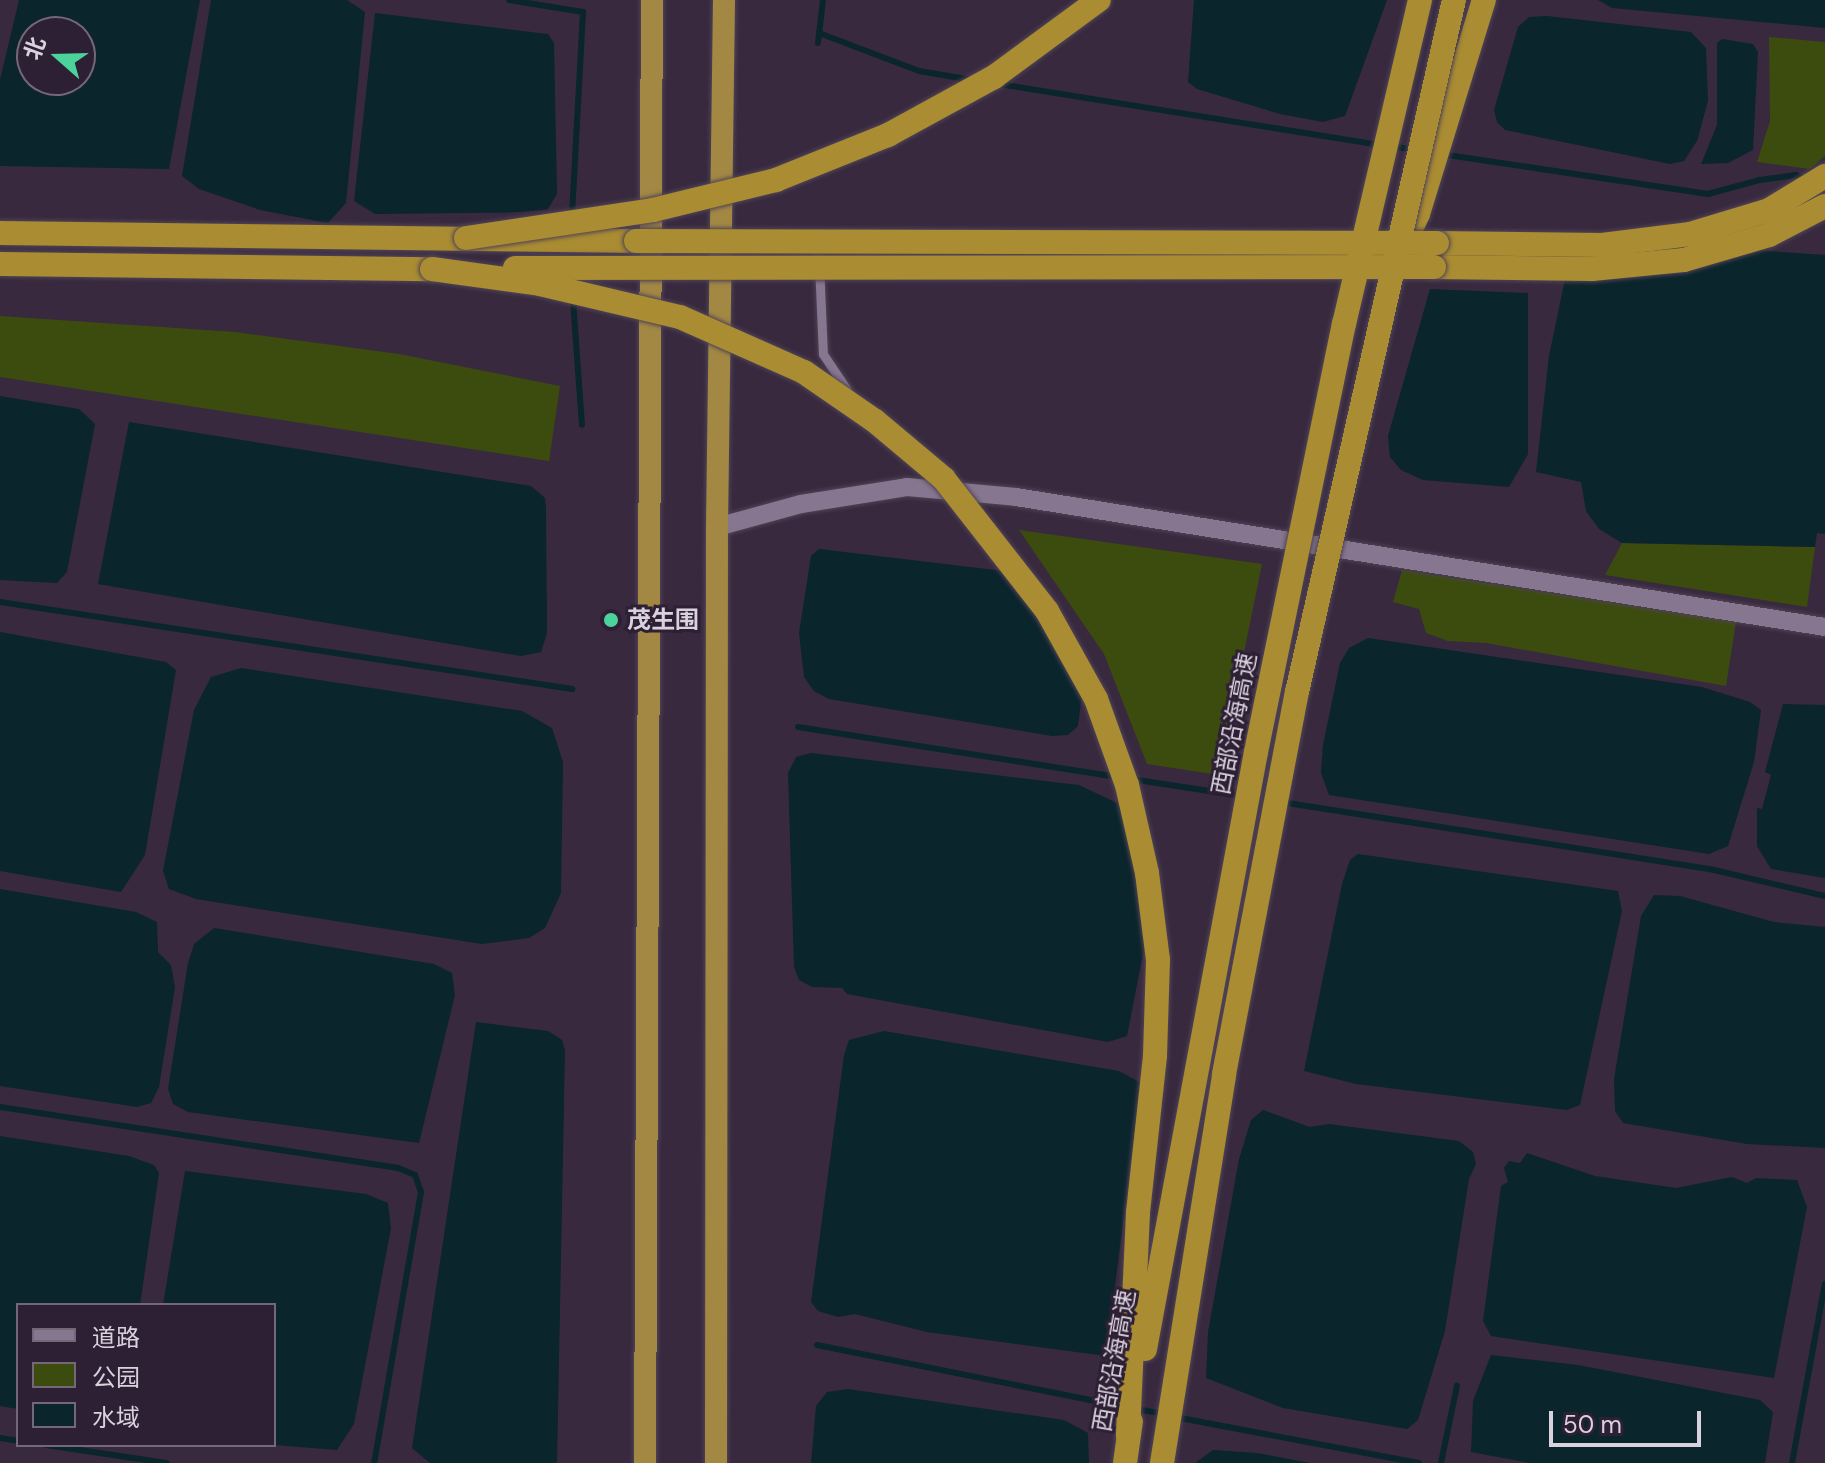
<!DOCTYPE html>
<meta charset="utf-8">
<style>
body{margin:0}
#map{position:relative;width:1825px;height:1463px;overflow:hidden;background:#38293f;font-family:"DM Sans","Noto Sans SC",sans-serif}
div>[style]{position:absolute}
.green>*{inset:0;background:#3c4c0f}
.water>*{inset:0;background:#0a252c}
.pier>*{inset:0;background:#38293f}
.stream>*{height:6px;margin:-3px;padding:0 3px;transform-origin:3px;border-radius:3px;background:#0a252c}
.roads{filter:drop-shadow(0 0 2px #504455) drop-shadow(0 0 2px #504455)}
.service>*{height:9px;margin:-4.5px;padding:0 4.5px;transform-origin:4.5px;border-radius:4.5px;background:#87768f}
.minor>*{height:18px;margin:-9px;padding:0 9px;transform-origin:9px;border-radius:9px;background:#87768f}
.trunk>*{height:22px;margin:-11px;padding:0 11px;transform-origin:11px;border-radius:11px;background:#a38844}
.motorway>*{height:24px;margin:-12px;padding:0 12px;transform-origin:12px;border-radius:12px;background:#aa8c32}
.bridges{filter:drop-shadow(0 0 2px #504455) drop-shadow(0 0 2px #504455)}
.motorway-bridge>*{height:24px;margin:-12px;padding:0 12px;transform-origin:12px;border-radius:12px;background:#aa8c32}
.dots>*{width:22px;height:22px;translate:-50% -50%;box-sizing:border-box;border:4px solid #2e2034;border-radius:50%}
span{translate:-50% -50%;white-space:nowrap;text-align:center;line-height:1.15;-webkit-text-stroke:6px #2e2034;paint-order:stroke}
.poi-label{font-size:24px;color:#dad1de;font-weight:700}
.left{translate:0 -50%;text-align:left}
.street-label{font-size:24px;color:#dad1de}
.legend{position:absolute;left:16px;top:1303px;width:260px;height:144px;box-sizing:border-box;background:#2e2034;border:2px solid #736778;margin:0;padding:10px 14px;list-style:none;font-size:24px;color:#dad1de}
.legend li{display:flex;align-items:center;gap:16px;height:40px}
.legend b{width:40px;border:2px solid #736778}
.north{position:absolute;left:16px;top:16px;width:80px;height:80px;box-sizing:border-box;background:#2e2034;border:2px solid #736778;border-radius:50%;rotate:290deg;font-size:22px;font-weight:700;line-height:32px;text-align:center;color:#dad1de}
.north::after{content:'';display:block;margin:auto;width:28px;height:36px;background:#4cd39b;clip-path:polygon(50% 0,100% 100%,50% 72%,0 100%)}
.scale{position:absolute;left:1549px;top:1411px;width:152px;height:36px;box-sizing:border-box;border:4px solid #dad1de;border-top:0;padding-left:10px;font-size:24px;line-height:28px;white-space:nowrap;color:#dad1de;-webkit-text-stroke:6px #2e2034;paint-order:stroke}
</style>
<div id="map">
<div class="green">
<i style="clip-path:polygon(1769px 37px,1825px 42px,1825px 156px,1810px 169px,1757px 162px,1770px 121px)"></i>
<i style="clip-path:polygon(0 316px,235px 332px,399px 354px,560px 386px,549px 461px,0 377px)"></i>
<i style="clip-path:polygon(1019px 530px,1262px 564px,1219px 775px,1147px 764px,1104px 654px)"></i>
<i style="clip-path:polygon(1622px 543px,1815px 547px,1807px 607px,1605px 575px)"></i>
<i style="clip-path:polygon(1402px 570px,1736px 622px,1726px 686px,1486px 643px,1448px 641px,1426px 633px,1419px 609px,1393px 602px)"></i>
</div>
<div class="water">
<i style="clip-path:polygon(evenodd,19px 0,200px 0,169px 169px,0 166px,0 80px,19px 0,32px 32px,80px 32px,80px 80px,32px 80px,32px 32px)"></i>
<i style="clip-path:polygon(211px 0,347px 0,365px 12px,346px 203px,328px 223px,260px 210px,199px 189px,182px 176px)"></i>
<i style="clip-path:polygon(1194px 0,1387px 0,1345px 116px,1323px 122px,1280px 114px,1197px 89px,1188px 82px)"></i>
<i style="clip-path:polygon(1598px 0,1825px 0,1825px 28px,1612px 8px)"></i>
<i style="clip-path:polygon(375px 13px,548px 34px,554px 43px,557px 194px,546px 212px,375px 214px,354px 201px)"></i>
<i style="clip-path:polygon(1547px 16px,1691px 32px,1706px 48px,1708px 101px,1697px 141px,1684px 161px,1670px 164px,1505px 130px,1497px 122px,1494px 110px,1518px 27px,1529px 17px)"></i>
<i style="clip-path:polygon(1722px 39px,1753px 44px,1758px 52px,1753px 150px,1728px 163px,1701px 164px,1717px 125px,1717px 43px)"></i>
<i style="clip-path:polygon(1653px 243px,1825px 255px,1825px 534px,1817px 533px,1815px 547px,1622px 543px,1599px 529px,1586px 511px,1581px 482px,1536px 472px,1549px 356px,1566px 274px)"></i>
<i style="clip-path:polygon(1430px 289px,1528px 293px,1528px 454px,1509px 487px,1423px 480px,1401px 470px,1390px 457px,1388px 436px)"></i>
<i style="clip-path:polygon(0 396px,79px 409px,95px 424px,67px 572px,57px 583px,0 580px)"></i>
<i style="clip-path:polygon(129px 422px,531px 486px,545px 498px,546px 508px,547px 633px,541px 652px,521px 656px,98px 584px)"></i>
<i style="clip-path:polygon(819px 549px,1012px 572px,1083px 686px,1078px 726px,1068px 735px,1052px 736px,829px 699px,814px 691px,804px 677px,799px 633px,811px 556px)"></i>
<i style="clip-path:polygon(0 632px,166px 662px,176px 670px,145px 855px,121px 892px,0 871px)"></i>
<i style="clip-path:polygon(1368px 638px,1702px 687px,1750px 702px,1761px 710px,1754px 762px,1728px 846px,1709px 854px,1329px 795px,1321px 773px,1323px 745px,1340px 663px,1349px 648px)"></i>
<i style="clip-path:polygon(241px 668px,522px 711px,552px 728px,563px 762px,561px 893px,545px 928px,529px 938px,482px 944px,196px 899px,169px 889px,163px 871px,194px 710px,211px 677px)"></i>
<i style="clip-path:polygon(1783px 704px,1825px 705px,1825px 878px,1771px 869px,1757px 846px,1757px 808px,1762px 809px,1771px 775px,1765px 772px)"></i>
<i style="clip-path:polygon(811px 753px,1079px 785px,1117px 803px,1127px 815px,1145px 944px,1127px 1036px,1108px 1042px,847px 994px,842px 988px,812px 987px,799px 980px,794px 967px,788px 773px,796px 757px)"></i>
<i style="clip-path:polygon(1358px 854px,1618px 891px,1622px 911px,1580px 1105px,1567px 1110px,1356px 1084px,1304px 1071px,1342px 884px,1350px 860px)"></i>
<i style="clip-path:polygon(0 889px,136px 912px,157px 922px,158px 952px,171px 965px,175px 987px,159px 1087px,151px 1103px,137px 1107px,0 1086px)"></i>
<i style="clip-path:polygon(1654px 895px,1680px 896px,1774px 922px,1825px 927px,1825px 1148px,1747px 1144px,1623px 1123px,1615px 1111px,1614px 1079px,1641px 916px)"></i>
<i style="clip-path:polygon(214px 928px,434px 964px,452px 973px,455px 995px,419px 1143px,188px 1112px,173px 1104px,168px 1089px,188px 963px,194px 944px)"></i>
<i style="clip-path:polygon(476px 1022px,548px 1031px,562px 1040px,565px 1050px,557px 1463px,430px 1463px,412px 1448px)"></i>
<i style="clip-path:polygon(884px 1031px,1119px 1071px,1141px 1083px,1106px 1356px,927px 1332px,855px 1314px,838px 1317px,818px 1311px,811px 1302px,844px 1055px,849px 1040px)"></i>
<i style="clip-path:polygon(1263px 1110px,1310px 1127px,1329px 1124px,1459px 1141px,1473px 1152px,1476px 1164px,1469px 1179px,1445px 1331px,1418px 1420px,1407px 1429px,1283px 1408px,1206px 1378px,1208px 1332px,1239px 1159px,1251px 1120px)"></i>
<i style="clip-path:polygon(0 1136px,129px 1156px,154px 1165px,159px 1173px,140px 1305px,18px 1305px,18px 1409px,0 1406px)"></i>
<i style="clip-path:polygon(1527px 1153px,1595px 1176px,1676px 1188px,1732px 1177px,1747px 1183px,1756px 1178px,1797px 1180px,1807px 1207px,1774px 1378px,1491px 1336px,1483px 1321px,1501px 1186px,1508px 1182px,1504px 1168px,1509px 1161px,1520px 1163px)"></i>
<i style="clip-path:polygon(185px 1171px,366px 1194px,388px 1203px,391px 1228px,354px 1424px,337px 1450px,274px 1445px,274px 1305px,163px 1305px)"></i>
<i style="clip-path:polygon(1491px 1355px,1578px 1365px,1760px 1400px,1773px 1412px,1765px 1463px,1530px 1463px,1471px 1452px,1473px 1401px)"></i>
<i style="clip-path:polygon(848px 1389px,1064px 1420px,1088px 1433px,1089px 1463px,811px 1463px,816px 1406px,827px 1392px)"></i>
<i style="clip-path:polygon(1213px 1450px,1257px 1453px,1311px 1463px,1195px 1463px)"></i>
</div>
<div class="pier">
<i style="clip-path:polygon(554px 209px,538px 219px,416px 218px,447px 218px)"></i>
</div>
<div class="stream">
<i style="left:509px;top:0;width:75px;rotate:9.2deg"></i>
<i style="left:583px;top:12px;width:205px;rotate:93.1deg"></i>
<i style="left:819px;top:33px;width:107px;rotate:20.8deg"></i>
<i style="left:919px;top:71px;width:54px;rotate:9.6deg"></i>
<i style="left:818px;top:43px;width:43px;rotate:-83.4deg"></i>
<i style="left:999px;top:84px;width:385px;rotate:9.1deg"></i>
<i style="left:1390px;top:146px;width:24px;rotate:9deg"></i>
<i style="left:1441px;top:154px;width:270px;rotate:8.5deg"></i>
<i style="left:1708px;top:194px;width:54px;rotate:-15.1deg"></i>
<i style="left:1760px;top:180px;width:36px;rotate:-8deg"></i>
<i style="left:1796px;top:175px;width:13px;rotate:29deg"></i>
<i style="left:573px;top:300px;width:125px;rotate:85.9deg"></i>
<i style="left:0;top:602px;width:579px;rotate:8.65deg"></i>
<i style="left:798px;top:727px;width:322px;rotate:8.9deg"></i>
<i style="left:1131px;top:779px;width:112px;rotate:8.7deg"></i>
<i style="left:1281px;top:802px;width:438px;rotate:8.9deg"></i>
<i style="left:1714px;top:870px;width:114px;rotate:13.2deg"></i>
<i style="left:0;top:1107px;width:403px;rotate:8.7deg"></i>
<i style="left:398px;top:1168px;width:18px;rotate:22deg"></i>
<i style="left:415px;top:1175px;width:18px;rotate:71deg"></i>
<i style="left:421px;top:1192px;width:275px;rotate:99.8deg"></i>
<i style="left:817px;top:1345px;width:314px;rotate:11.4deg"></i>
<i style="left:1136px;top:1409px;width:28px;rotate:10deg"></i>
<i style="left:1175px;top:1417px;width:248px;rotate:10.7deg"></i>
<i style="left:0;top:1438px;width:18px;rotate:9deg"></i>
<i style="left:46px;top:1445px;width:122px;rotate:8.5deg"></i>
<i style="left:1441px;top:1463px;width:79px;rotate:-78.3deg"></i>
<i style="left:1792px;top:1463px;width:182px;rotate:-79.6deg"></i>
</div>
<div class="roads">
<div class="service">
<i style="left:818px;top:241px;width:113px;rotate:87.5deg"></i>
<i style="left:823px;top:354px;width:43px;rotate:56.3deg"></i>
</div>
<div class="minor">
<i style="left:717px;top:527px;width:87px;rotate:-15.3deg"></i>
<i style="left:801px;top:504px;width:107px;rotate:-9.1deg"></i>
<i style="left:907px;top:487px;width:109px;rotate:5.2deg"></i>
<i style="left:1016px;top:497px;width:819px;rotate:9.13deg"></i>
</div>
<div class="trunk">
<i style="left:645px;top:1463px;width:1463px;rotate:-89.73deg"></i>
<i style="left:716px;top:1463px;width:936px;rotate:-89.94deg"></i>
<i style="left:717px;top:527px;width:527px;rotate:-89.24deg"></i>
</div>
<div class="motorway">
<i style="left:0;top:233px;width:636px;rotate:0.72deg"></i>
<i style="left:1397px;top:240px;width:16px;rotate:-35deg"></i>
<i style="left:1410px;top:231px;width:19px;rotate:-65deg"></i>
<i style="left:1418px;top:214px;width:224px;rotate:-72.9deg"></i>
<i style="left:1437px;top:243px;width:165px;rotate:0.7deg"></i>
<i style="left:1602px;top:245px;width:89px;rotate:-7.1deg"></i>
<i style="left:1690px;top:234px;width:83px;rotate:-16.9deg"></i>
<i style="left:1769px;top:210px;width:66px;rotate:-31.3deg"></i>
<i style="left:0;top:264px;width:432px;rotate:0.7deg"></i>
<i style="left:1434px;top:267px;width:158px;rotate:0.7deg"></i>
<i style="left:1592px;top:269px;width:92px;rotate:-5.6deg"></i>
<i style="left:1684px;top:260px;width:89px;rotate:-16.4deg"></i>
<i style="left:1769px;top:235px;width:63px;rotate:-27.4deg"></i>
</div>
</div>
<div class="bridges">
<div class="motorway-bridge">
<i style="left:466px;top:238px;width:189px;rotate:-8.5deg"></i>
<i style="left:653px;top:210px;width:127px;rotate:-13.7deg"></i>
<i style="left:776px;top:180px;width:121px;rotate:-21.9deg"></i>
<i style="left:888px;top:135px;width:121px;rotate:-28.7deg"></i>
<i style="left:994px;top:77px;width:130px;rotate:-36.3deg"></i>
<i style="left:636px;top:241px;width:801px;rotate:0.14deg"></i>
<i style="left:515px;top:268px;width:919px;rotate:-0.06deg"></i>
<i style="left:432px;top:269px;width:109px;rotate:7.9deg"></i>
<i style="left:540px;top:284px;width:144px;rotate:13.3deg"></i>
<i style="left:680px;top:317px;width:136px;rotate:23.9deg"></i>
<i style="left:804px;top:372px;width:86px;rotate:34.6deg"></i>
<i style="left:875px;top:421px;width:90px;rotate:40deg"></i>
<i style="left:944px;top:479px;width:167px;rotate:52deg"></i>
<i style="left:1047px;top:611px;width:101px;rotate:60.9deg"></i>
<i style="left:1096px;top:699px;width:91px;rotate:70.2deg"></i>
<i style="left:1127px;top:785px;width:90px;rotate:77.2deg"></i>
<i style="left:1147px;top:873px;width:88px;rotate:82.8deg"></i>
<i style="left:1158px;top:960px;width:96px;rotate:91.8deg"></i>
<i style="left:1155px;top:1056px;width:158px;rotate:96.2deg"></i>
<i style="left:1138px;top:1213px;width:223px;rotate:92.6deg"></i>
<i style="left:1145px;top:1349px;width:607px;rotate:-79.47deg"></i>
<i style="left:1256px;top:752px;width:437px;rotate:-78.4deg"></i>
<i style="left:1344px;top:324px;width:333px;rotate:-76.8deg"></i>
<i style="left:1125px;top:1463px;width:42px;rotate:-81.9deg"></i>
<i style="left:1162px;top:1463px;width:394px;rotate:-80.9deg"></i>
<i style="left:1224px;top:1074px;width:389px;rotate:-79.2deg"></i>
<i style="left:1297px;top:692px;width:710px;rotate:-77.22deg"></i>
</div>
</div>
<div class="dots">
<i style="left:611px;top:620px;background:#4cd39b"></i>
</div>
<div class="poi-label">
<span class="left" style="left:627px;top:620px">茂生围</span>
</div>
<div class="street-label">
<span style="left:1234px;top:724px;rotate:-79deg">西部沿海高速</span>
<span style="left:1114px;top:1361px;rotate:-80deg">西部沿海高速</span>
</div>
<ul class="legend">
<li><b style="height:10px;background:#87768f"></b>道路</li>
<li><b style="height:22px;background:#3c4c0f"></b>公园</li>
<li><b style="height:22px;background:#0a252c"></b>水域</li>
</ul>
<div class="north">北</div>
<div class="scale">50 m</div>
</div>
